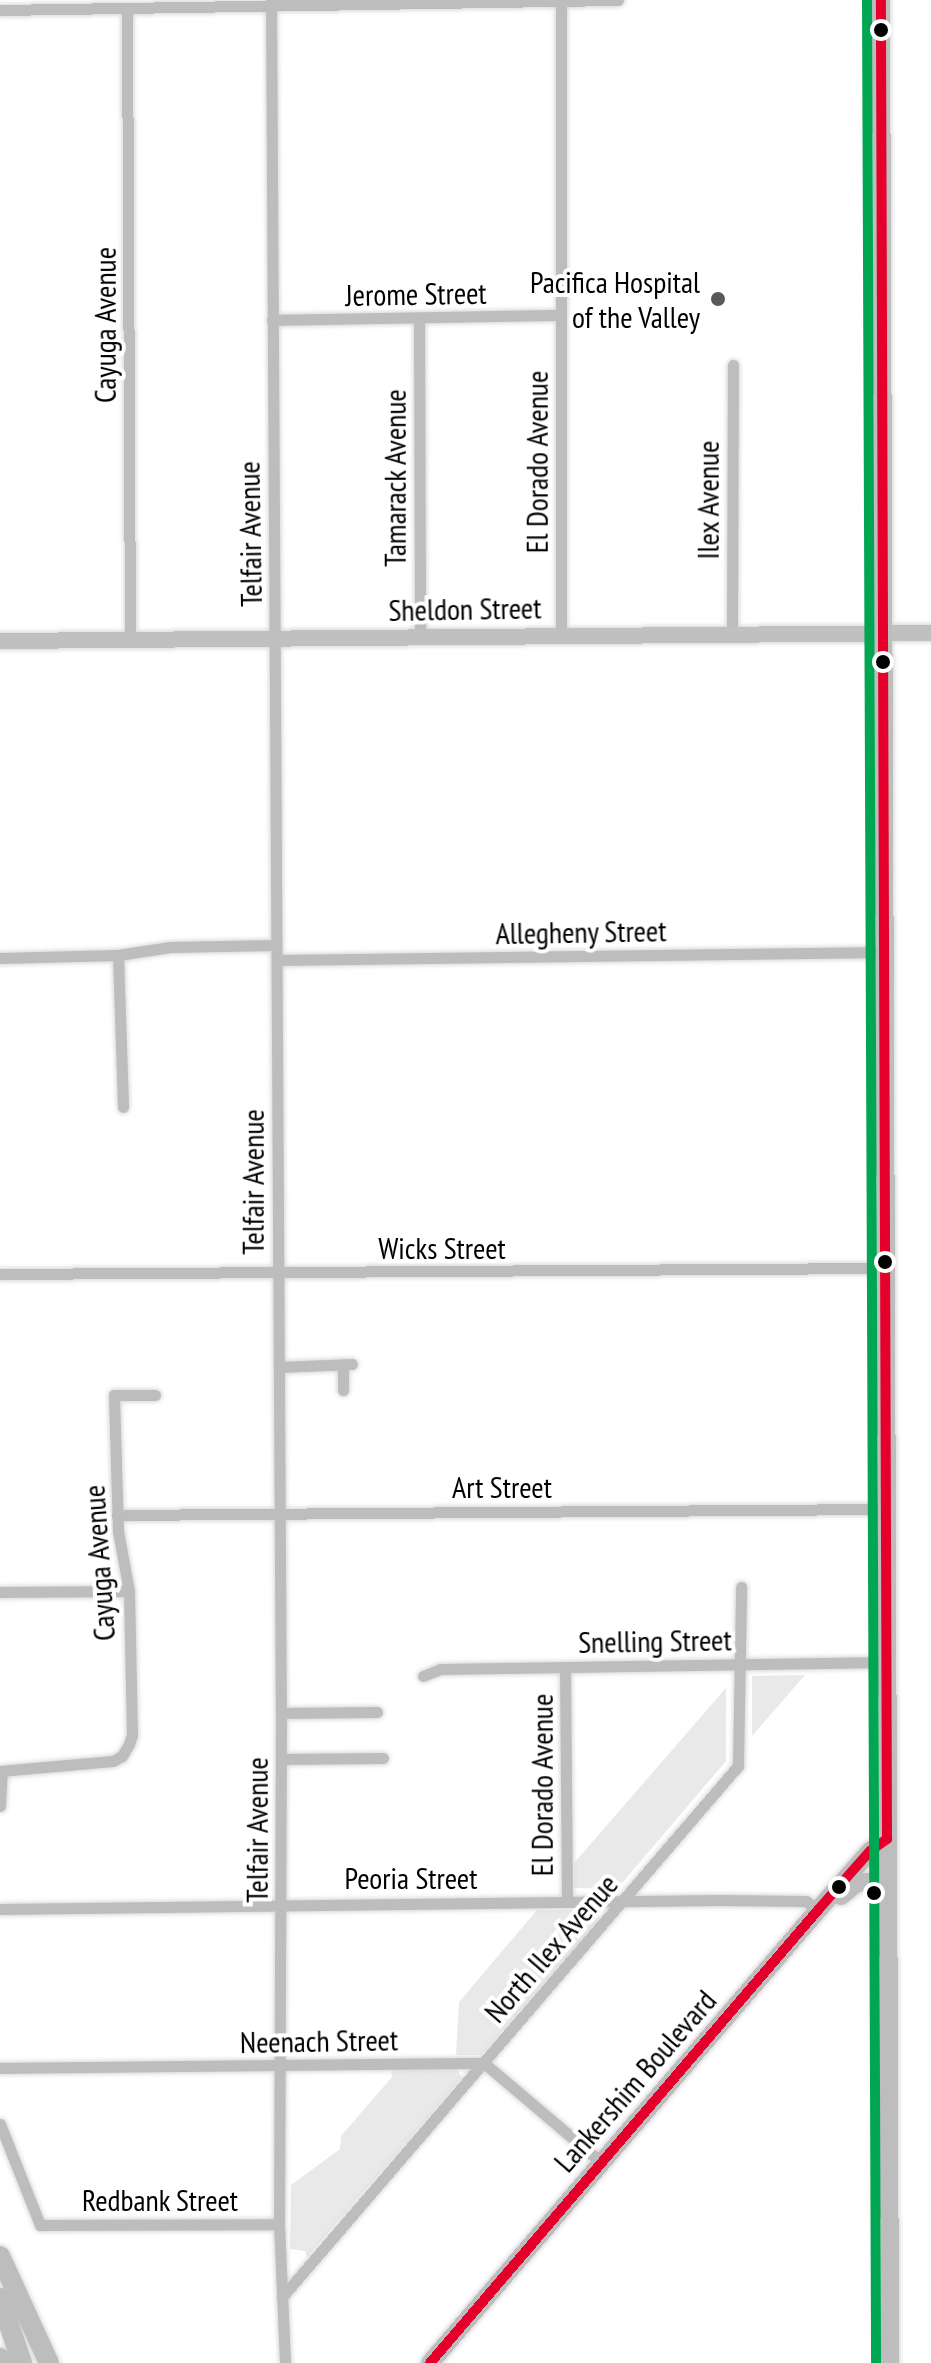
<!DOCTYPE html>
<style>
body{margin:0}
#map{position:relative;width:931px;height:2363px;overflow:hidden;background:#fff;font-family:"PT Sans Narrow",sans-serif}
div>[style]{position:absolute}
.green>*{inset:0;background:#e9e9e9}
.roads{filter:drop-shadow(0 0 2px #dbdbdb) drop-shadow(0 0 2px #dbdbdb)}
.street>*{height:11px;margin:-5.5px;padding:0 5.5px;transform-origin:5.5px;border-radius:5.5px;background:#bdbdbd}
.secondary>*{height:16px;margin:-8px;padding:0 8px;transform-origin:8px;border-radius:8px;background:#c0c0c0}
.primary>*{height:18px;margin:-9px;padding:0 9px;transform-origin:9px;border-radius:9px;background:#bdbdbd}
.highway>*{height:20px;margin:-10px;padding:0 10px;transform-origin:10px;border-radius:10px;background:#bdbdbd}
.bus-1>*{height:10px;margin:-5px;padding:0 5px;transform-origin:5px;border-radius:5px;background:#e4002b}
.bus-2>*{height:10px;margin:-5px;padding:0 5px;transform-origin:5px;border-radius:5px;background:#00a651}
.dots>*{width:22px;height:22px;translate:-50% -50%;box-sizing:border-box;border:4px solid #fff;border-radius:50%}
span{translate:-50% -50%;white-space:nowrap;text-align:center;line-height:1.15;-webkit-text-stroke:8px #fff;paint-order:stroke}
.poi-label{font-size:30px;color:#000}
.right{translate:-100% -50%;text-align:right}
.street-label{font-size:30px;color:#000}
</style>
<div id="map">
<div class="green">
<i style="clip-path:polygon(805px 1675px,752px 1736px,752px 1676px)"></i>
<i style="clip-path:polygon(726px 1688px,726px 1761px,617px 1889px,574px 1888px,574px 1863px)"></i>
<i style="clip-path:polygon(537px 1910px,596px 1910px,601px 1919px,481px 2055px,456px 2055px,459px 2002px)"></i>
<i style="clip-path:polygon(391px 2069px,457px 2069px,462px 2078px,307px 2257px,305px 2251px,290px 2249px,291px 2185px,340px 2149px,341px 2136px,392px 2077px)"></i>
</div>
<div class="roads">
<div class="street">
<i style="left:271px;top:0;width:1713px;rotate:89.67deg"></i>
<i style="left:281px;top:1713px;width:511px;rotate:90.22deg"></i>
<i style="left:279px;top:2224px;width:139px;rotate:87.5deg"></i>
<i style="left:127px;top:9px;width:632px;rotate:89.73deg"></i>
<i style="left:0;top:10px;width:618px;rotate:-0.93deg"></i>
<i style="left:419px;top:318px;width:320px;rotate:89.8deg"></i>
<i style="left:272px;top:320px;width:289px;rotate:-1deg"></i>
<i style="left:561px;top:636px;width:636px;rotate:-90deg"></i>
<i style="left:732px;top:636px;width:271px;rotate:-89.8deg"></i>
<i style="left:118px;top:955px;width:152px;rotate:88.1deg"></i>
<i style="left:0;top:958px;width:118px;rotate:-1.5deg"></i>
<i style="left:118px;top:955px;width:53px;rotate:-8.7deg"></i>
<i style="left:170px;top:947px;width:106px;rotate:-1.1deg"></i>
<i style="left:277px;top:960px;width:609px;rotate:-0.75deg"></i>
<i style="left:0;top:1274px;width:885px;rotate:-0.39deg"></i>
<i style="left:279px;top:1367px;width:73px;rotate:-2.4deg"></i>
<i style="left:343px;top:1390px;width:25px;rotate:-90deg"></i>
<i style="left:117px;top:1515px;width:770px;rotate:-0.45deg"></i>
<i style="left:0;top:1592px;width:129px;rotate:-0.4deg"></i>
<i style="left:565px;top:1667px;width:235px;rotate:89.5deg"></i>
<i style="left:423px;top:1676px;width:18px;rotate:-22deg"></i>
<i style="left:440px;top:1669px;width:448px;rotate:-0.9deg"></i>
<i style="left:281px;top:1713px;width:96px;rotate:-0.6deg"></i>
<i style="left:281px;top:1759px;width:102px;rotate:-0.6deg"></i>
<i style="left:0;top:1771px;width:113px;rotate:-5.1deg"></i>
<i style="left:113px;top:1761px;width:10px;rotate:-29deg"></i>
<i style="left:122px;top:1756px;width:14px;rotate:-60deg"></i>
<i style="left:129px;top:1744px;width:9px;rotate:-72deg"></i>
<i style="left:132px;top:1735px;width:144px;rotate:-91.2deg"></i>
<i style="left:129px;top:1591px;width:61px;rotate:-100.4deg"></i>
<i style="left:118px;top:1531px;width:136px;rotate:-91.7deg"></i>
<i style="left:114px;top:1395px;width:41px"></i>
<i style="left:0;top:1806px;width:35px;rotate:-87deg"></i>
<i style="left:0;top:1909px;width:719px;rotate:-0.72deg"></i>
<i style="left:719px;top:1900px;width:87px;rotate:0.7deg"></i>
<i style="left:806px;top:1901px;width:15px;rotate:37deg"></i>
<i style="left:0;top:2068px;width:484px;rotate:-0.6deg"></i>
<i style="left:484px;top:2063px;width:155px;rotate:40.3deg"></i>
<i style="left:0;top:2124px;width:109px;rotate:68.4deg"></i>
<i style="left:40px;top:2225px;width:239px;rotate:-0.2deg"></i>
<i style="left:282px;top:2297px;width:700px;rotate:-49.35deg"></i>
<i style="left:738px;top:1766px;width:179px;rotate:-89deg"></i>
</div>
<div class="secondary">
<i style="left:0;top:641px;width:931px;rotate:-0.49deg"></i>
</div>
<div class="primary">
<i style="left:881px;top:0;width:2363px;rotate:89.78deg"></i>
<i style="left:841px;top:1896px;width:21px;rotate:-39deg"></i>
<i style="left:857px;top:1883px;width:12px;rotate:-5deg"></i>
<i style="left:869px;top:1882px;width:30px;rotate:50deg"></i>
<i style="left:430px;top:2363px;width:596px;rotate:-49.42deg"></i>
<i style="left:818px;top:1910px;width:79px;rotate:-48.6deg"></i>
<i style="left:870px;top:1851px;width:21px;rotate:-35deg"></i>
</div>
<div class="highway">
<i style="left:0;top:2256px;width:118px;rotate:65.4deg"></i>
<i style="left:0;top:2298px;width:69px;rotate:71.3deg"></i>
<i style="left:0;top:2358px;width:5px;rotate:68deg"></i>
</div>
</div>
<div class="bus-1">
<i style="left:430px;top:2363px;width:596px;rotate:-49.42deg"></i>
<i style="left:818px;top:1910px;width:79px;rotate:-48.6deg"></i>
<i style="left:870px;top:1851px;width:21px;rotate:-35deg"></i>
<i style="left:887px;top:1839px;width:1839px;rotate:-90.19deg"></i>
</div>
<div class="bus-2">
<i style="left:867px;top:0;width:2363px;rotate:89.78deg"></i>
</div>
<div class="dots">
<i style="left:881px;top:30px;background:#000"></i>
<i style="left:718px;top:299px;background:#595959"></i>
<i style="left:883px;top:662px;background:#000"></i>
<i style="left:885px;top:1262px;background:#000"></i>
<i style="left:839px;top:1887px;background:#000"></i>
<i style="left:874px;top:1893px;background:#000"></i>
</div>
<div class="poi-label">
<span class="right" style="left:700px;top:299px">Pacifica Hospital<br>of the Valley</span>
</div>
<div class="street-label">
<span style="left:416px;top:294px;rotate:-1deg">Jerome Street</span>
<span style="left:105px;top:325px;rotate:-90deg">Cayuga Avenue</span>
<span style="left:537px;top:462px;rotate:-90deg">El Dorado Avenue</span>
<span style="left:395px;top:478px;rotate:-90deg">Tamarack Avenue</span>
<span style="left:708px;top:500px;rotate:-90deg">Ilex Avenue</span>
<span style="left:250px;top:534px;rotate:-91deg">Telfair Avenue</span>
<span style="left:465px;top:609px;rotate:-1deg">Sheldon Street</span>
<span style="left:581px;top:932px;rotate:-1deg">Allegheny Street</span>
<span style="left:253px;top:1182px;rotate:-90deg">Telfair Avenue</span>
<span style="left:442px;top:1248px">Wicks Street</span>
<span style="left:502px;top:1487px">Art Street</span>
<span style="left:99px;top:1563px;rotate:-94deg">Cayuga Avenue</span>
<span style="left:655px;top:1641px;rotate:-1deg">Snelling Street</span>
<span style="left:542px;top:1785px;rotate:-90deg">El Dorado Avenue</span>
<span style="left:257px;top:1830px;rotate:-90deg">Telfair Avenue</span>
<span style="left:411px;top:1878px">Peoria Street</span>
<span style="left:551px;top:1948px;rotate:-49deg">North Ilex Avenue</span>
<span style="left:319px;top:2041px;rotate:-1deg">Neenach Street</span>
<span style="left:635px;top:2081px;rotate:-49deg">Lankershim Boulevard</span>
<span style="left:160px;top:2200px">Redbank Street</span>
</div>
</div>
